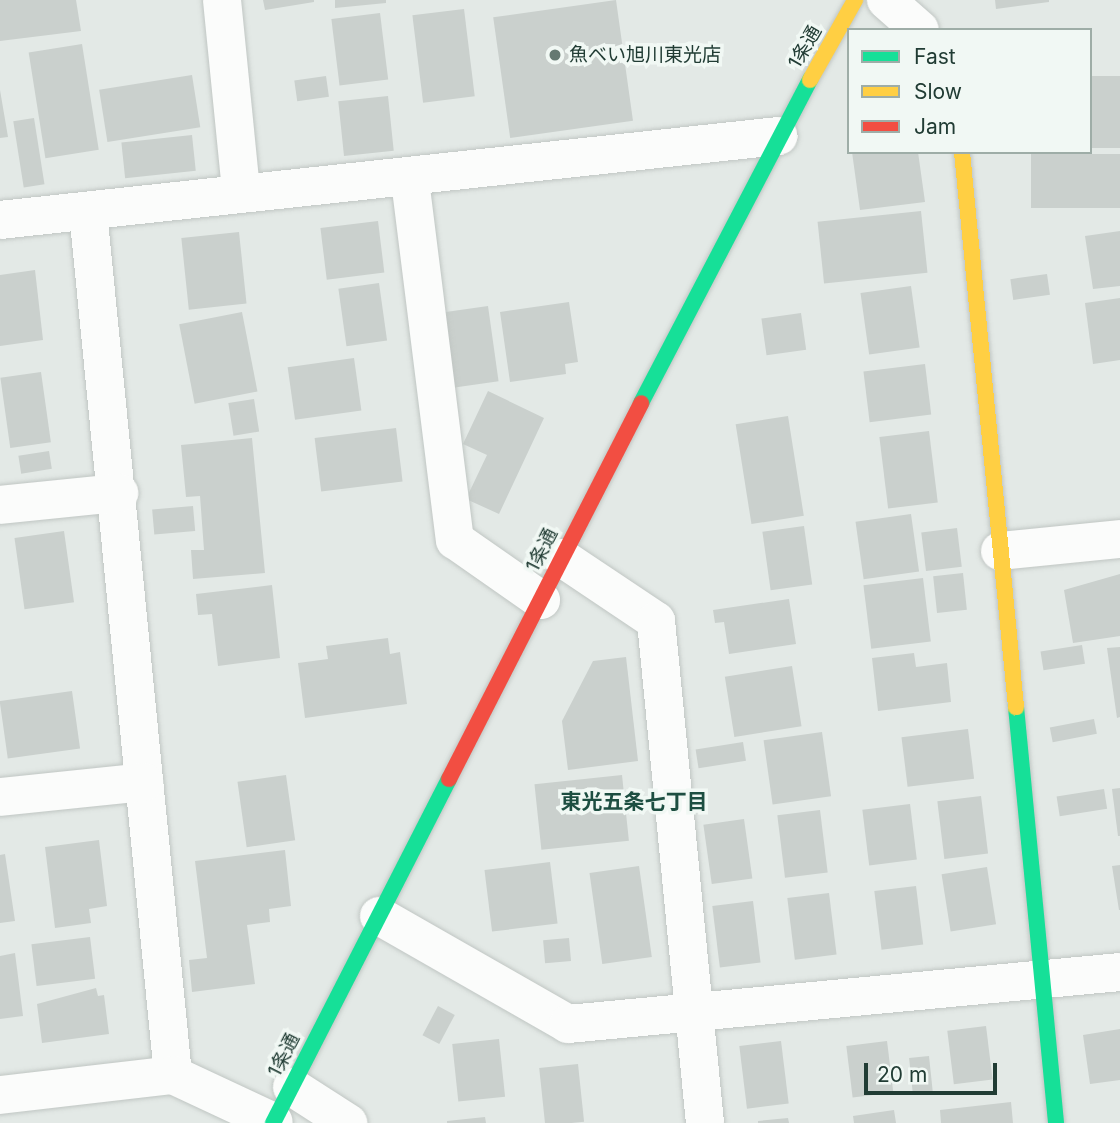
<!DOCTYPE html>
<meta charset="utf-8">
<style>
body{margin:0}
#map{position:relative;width:1120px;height:1123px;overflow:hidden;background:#e3e9e6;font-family:Inter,"Noto Sans JP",sans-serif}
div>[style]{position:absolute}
.building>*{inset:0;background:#cad0cd;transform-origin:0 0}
.roads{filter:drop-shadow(0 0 2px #c0c6c3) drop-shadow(0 0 2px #c0c6c3)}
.street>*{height:38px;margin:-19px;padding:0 19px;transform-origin:19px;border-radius:19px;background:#fbfcfb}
.fast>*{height:16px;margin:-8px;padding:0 8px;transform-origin:8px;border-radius:8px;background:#16e098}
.slow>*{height:16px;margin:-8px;padding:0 8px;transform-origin:8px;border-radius:8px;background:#ffcf43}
.jam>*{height:16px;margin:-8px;padding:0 8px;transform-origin:8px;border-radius:8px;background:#f24e42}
.dots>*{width:19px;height:19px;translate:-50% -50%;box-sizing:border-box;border:4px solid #f1f8f4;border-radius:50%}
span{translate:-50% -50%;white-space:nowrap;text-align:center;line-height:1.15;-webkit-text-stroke:7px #f1f8f4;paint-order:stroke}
.street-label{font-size:19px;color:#213c34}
.poi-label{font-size:19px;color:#213c34}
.left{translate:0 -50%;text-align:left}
.neighbourhood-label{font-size:21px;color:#1d4e41;font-weight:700}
.legend{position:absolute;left:847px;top:28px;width:245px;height:126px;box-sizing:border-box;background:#f1f8f4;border:2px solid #9eada7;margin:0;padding:9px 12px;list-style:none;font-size:21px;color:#213c34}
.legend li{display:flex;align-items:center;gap:14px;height:35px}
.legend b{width:35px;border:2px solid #9eada7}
.scale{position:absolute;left:864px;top:1063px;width:133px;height:32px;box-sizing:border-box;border:4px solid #213c34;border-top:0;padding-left:9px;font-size:21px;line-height:24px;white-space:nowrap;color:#213c34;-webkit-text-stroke:5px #f1f8f4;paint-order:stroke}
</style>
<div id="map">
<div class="building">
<i style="clip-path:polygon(0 0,76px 0,81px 31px,0 41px)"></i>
<i style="clip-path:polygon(263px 0,314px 0,314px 2px,265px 10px)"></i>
<i style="clip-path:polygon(335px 0,386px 0,386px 3px,335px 8px)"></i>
<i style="left:616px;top:0;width:122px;height:124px;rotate:82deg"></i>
<i style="clip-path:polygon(995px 0,1049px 0,1049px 2px,996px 9px)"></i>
<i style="left:464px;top:9px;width:88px;height:52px;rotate:83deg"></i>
<i style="left:380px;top:13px;width:67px;height:49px;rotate:83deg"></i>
<i style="left:82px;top:44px;width:107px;height:54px;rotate:81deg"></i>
<i style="left:192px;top:75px;width:53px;height:94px;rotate:81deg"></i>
<i style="left:326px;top:76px;width:21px;height:32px;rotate:82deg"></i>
<i style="left:1120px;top:76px;width:72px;height:30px;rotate:90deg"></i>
<i style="clip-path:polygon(0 90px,8px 137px,0 138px)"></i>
<i style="left:388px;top:96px;width:55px;height:50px;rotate:84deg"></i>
<i style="left:34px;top:118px;width:67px;height:21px;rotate:81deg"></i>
<i style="left:192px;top:135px;width:36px;height:71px;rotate:84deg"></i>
<i style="clip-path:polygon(852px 152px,918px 152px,925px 202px,860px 210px)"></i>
<i style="clip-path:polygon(1042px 152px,1068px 152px,1068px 154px,1043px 157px)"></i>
<i style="left:1120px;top:154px;width:54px;height:89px;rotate:90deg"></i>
<i style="left:921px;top:211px;width:62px;height:104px;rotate:84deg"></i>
<i style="left:378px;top:221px;width:52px;height:58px;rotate:83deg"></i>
<i style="clip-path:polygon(1120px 231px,1120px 286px,1093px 289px,1085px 236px)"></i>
<i style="left:239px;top:232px;width:72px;height:58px;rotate:84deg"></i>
<i style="clip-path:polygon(35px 270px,43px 340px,0 346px,0 275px)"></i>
<i style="left:1047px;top:274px;width:21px;height:37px;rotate:82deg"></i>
<i style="left:379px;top:283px;width:58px;height:41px;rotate:82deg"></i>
<i style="left:911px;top:286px;width:62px;height:51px;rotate:82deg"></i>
<i style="clip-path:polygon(1120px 298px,1120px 360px,1093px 364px,1085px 303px)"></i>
<i style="clip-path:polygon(569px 302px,578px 362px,565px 364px,566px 374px,510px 382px,500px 312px)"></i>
<i style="left:488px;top:306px;width:76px;height:46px;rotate:82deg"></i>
<i style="left:242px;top:312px;width:81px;height:64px;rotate:79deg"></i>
<i style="left:801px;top:313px;width:37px;height:40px;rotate:82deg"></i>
<i style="left:354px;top:358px;width:53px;height:67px;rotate:82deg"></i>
<i style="left:925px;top:364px;width:51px;height:62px;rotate:83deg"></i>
<i style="left:41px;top:372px;width:71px;height:41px;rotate:82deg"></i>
<i style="clip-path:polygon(488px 391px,544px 418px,499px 514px,466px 499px,487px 455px,463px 444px)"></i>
<i style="left:254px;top:399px;width:33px;height:26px;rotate:81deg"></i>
<i style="left:788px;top:416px;width:101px;height:53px;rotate:81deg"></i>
<i style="left:396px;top:428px;width:54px;height:82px;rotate:83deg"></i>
<i style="left:929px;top:431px;width:72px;height:50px;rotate:83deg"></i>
<i style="clip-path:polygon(252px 438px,265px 573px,193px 579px,191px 550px,204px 550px,200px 496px,186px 497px,181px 445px)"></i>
<i style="left:49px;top:451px;width:18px;height:31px;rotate:81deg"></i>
<i style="left:193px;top:506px;width:25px;height:41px;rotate:85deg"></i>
<i style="left:911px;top:514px;width:58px;height:56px;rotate:82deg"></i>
<i style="left:804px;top:526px;width:59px;height:42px;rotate:82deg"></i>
<i style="left:957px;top:528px;width:39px;height:36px;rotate:83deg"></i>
<i style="left:64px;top:531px;width:72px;height:50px;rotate:82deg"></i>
<i style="left:963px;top:573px;width:37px;height:30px;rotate:84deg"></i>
<i style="clip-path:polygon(1120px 574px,1120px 636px,1073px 643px,1064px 590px)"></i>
<i style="left:923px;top:578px;width:64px;height:60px;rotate:83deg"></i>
<i style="clip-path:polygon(272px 585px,280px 658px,218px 666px,212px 614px,198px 615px,196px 594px)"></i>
<i style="clip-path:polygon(789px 599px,796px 644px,729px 654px,724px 622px,715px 623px,713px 610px)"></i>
<i style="clip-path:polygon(388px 638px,390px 654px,400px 652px,407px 704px,305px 718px,298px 663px,328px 659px,326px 646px)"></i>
<i style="left:1082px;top:645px;width:19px;height:42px;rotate:81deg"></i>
<i style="clip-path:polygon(1120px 647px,1120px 717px,1117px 718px,1107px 648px)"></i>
<i style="clip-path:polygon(914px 653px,916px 667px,947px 663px,951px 702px,878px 711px,872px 658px)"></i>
<i style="clip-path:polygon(626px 657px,638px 761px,568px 770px,562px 721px,593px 661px)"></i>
<i style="left:792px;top:666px;width:61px;height:68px;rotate:81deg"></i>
<i style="left:72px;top:691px;width:58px;height:73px;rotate:82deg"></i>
<i style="left:1094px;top:719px;width:15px;height:45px;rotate:79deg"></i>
<i style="left:968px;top:729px;width:50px;height:67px;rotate:83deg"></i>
<i style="left:822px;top:732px;width:65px;height:59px;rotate:82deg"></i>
<i style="left:743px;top:742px;width:19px;height:48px;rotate:81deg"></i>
<i style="left:286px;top:775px;width:66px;height:49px;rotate:82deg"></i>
<i style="left:622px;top:775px;width:66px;height:88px;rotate:84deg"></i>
<i style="clip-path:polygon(1120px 788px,1120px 836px,1118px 836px,1112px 789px)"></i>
<i style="left:1104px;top:789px;width:20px;height:48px;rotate:81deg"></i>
<i style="left:981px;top:796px;width:58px;height:44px;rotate:83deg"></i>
<i style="left:910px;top:804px;width:56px;height:48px;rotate:83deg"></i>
<i style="left:820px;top:810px;width:63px;height:43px;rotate:83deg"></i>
<i style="left:744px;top:819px;width:60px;height:41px;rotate:82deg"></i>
<i style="clip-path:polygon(99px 840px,107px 906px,89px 909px,91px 923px,55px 928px,45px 847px)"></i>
<i style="clip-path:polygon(285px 850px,291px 906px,269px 909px,270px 922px,247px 925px,255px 984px,192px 992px,189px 960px,207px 958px,195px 861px)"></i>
<i style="clip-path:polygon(5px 854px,15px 921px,0 923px,0 855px)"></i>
<i style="left:550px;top:862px;width:62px;height:66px;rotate:83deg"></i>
<i style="clip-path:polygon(1120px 865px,1120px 910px,1119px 910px,1112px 866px)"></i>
<i style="left:639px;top:866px;width:92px;height:50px;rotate:82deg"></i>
<i style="left:987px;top:867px;width:58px;height:46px;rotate:81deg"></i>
<i style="left:916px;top:886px;width:59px;height:42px;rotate:83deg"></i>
<i style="left:829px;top:893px;width:62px;height:42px;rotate:83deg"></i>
<i style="left:753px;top:901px;width:62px;height:41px;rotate:83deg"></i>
<i style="left:90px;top:937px;width:42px;height:59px;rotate:83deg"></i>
<i style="left:569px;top:938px;width:23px;height:26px;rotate:85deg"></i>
<i style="clip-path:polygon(15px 953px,23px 1016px,0 1019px,0 956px)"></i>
<i style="clip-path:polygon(96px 988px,98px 996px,104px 995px,109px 1034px,42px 1043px,37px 1004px)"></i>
<i style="left:438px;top:1006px;width:19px;height:33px;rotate:28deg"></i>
<i style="left:986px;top:1026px;width:54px;height:39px;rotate:83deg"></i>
<i style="clip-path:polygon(1120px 1029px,1120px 1080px,1090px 1084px,1083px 1035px)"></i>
<i style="left:499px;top:1039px;width:58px;height:47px;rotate:84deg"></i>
<i style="left:781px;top:1041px;width:63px;height:42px;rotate:83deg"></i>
<i style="left:887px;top:1041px;width:52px;height:41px;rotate:83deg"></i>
<i style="left:929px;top:1056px;width:36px;height:20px;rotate:84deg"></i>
<i style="left:578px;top:1064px;width:58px;height:39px;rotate:84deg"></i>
<i style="clip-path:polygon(1011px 1102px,1013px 1123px,941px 1123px,940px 1110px)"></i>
<i style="clip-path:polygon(894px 1110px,896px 1123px,854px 1123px,853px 1116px)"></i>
<i style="clip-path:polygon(485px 1117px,486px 1123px,447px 1123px,447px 1121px)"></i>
<i style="clip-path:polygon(788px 1118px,789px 1123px,758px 1123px,758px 1121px)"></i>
</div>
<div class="roads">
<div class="street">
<i style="left:222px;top:0;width:193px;rotate:84.3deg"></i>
<i style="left:886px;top:0;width:45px;rotate:41.4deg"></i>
<i style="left:410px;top:180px;width:363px;rotate:82.9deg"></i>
<i style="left:455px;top:540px;width:105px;rotate:34.9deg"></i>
<i style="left:88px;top:211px;width:868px;rotate:84.38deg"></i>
<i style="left:0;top:220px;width:783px;rotate:-6.16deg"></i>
<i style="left:0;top:505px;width:120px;rotate:-5.8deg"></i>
<i style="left:1000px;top:551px;width:121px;rotate:-5.7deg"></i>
<i style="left:562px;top:558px;width:113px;rotate:33.8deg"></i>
<i style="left:656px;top:621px;width:504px;rotate:84.43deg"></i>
<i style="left:0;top:797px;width:145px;rotate:-5.9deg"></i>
<i style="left:379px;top:916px;width:218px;rotate:29.7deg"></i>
<i style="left:568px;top:1024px;width:554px;rotate:-5.38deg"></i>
<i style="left:292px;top:1087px;width:67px;rotate:32.7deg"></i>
<i style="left:0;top:1095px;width:174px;rotate:-6.6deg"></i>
<i style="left:173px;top:1075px;width:111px;rotate:25deg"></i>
</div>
<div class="fast">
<i style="left:641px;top:403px;width:365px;rotate:-62.4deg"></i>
<i style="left:1016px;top:707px;width:418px;rotate:84.5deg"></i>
<i style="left:273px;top:1123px;width:386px;rotate:-62.9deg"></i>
</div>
<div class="slow">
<i style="left:810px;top:80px;width:92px;rotate:-60.6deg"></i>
<i style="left:962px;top:152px;width:558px;rotate:84.44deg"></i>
</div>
<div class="jam">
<i style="left:449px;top:779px;width:422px;rotate:-62.9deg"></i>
</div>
</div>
<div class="dots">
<i style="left:555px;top:55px;background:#657972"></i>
</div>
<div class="street-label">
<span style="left:805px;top:47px;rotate:-60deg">1条通</span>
<span style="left:542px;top:550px;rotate:-63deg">1条通</span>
<span style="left:284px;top:1055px;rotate:-63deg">1条通</span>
</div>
<div class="poi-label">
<span class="left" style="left:569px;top:55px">魚べい旭川東光店</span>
</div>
<div class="neighbourhood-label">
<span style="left:634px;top:802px">東光五条七丁目</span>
</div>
<ul class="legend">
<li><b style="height:9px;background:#16e098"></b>Fast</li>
<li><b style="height:9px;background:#ffcf43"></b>Slow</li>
<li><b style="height:9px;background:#f24e42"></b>Jam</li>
</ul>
<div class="scale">20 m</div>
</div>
